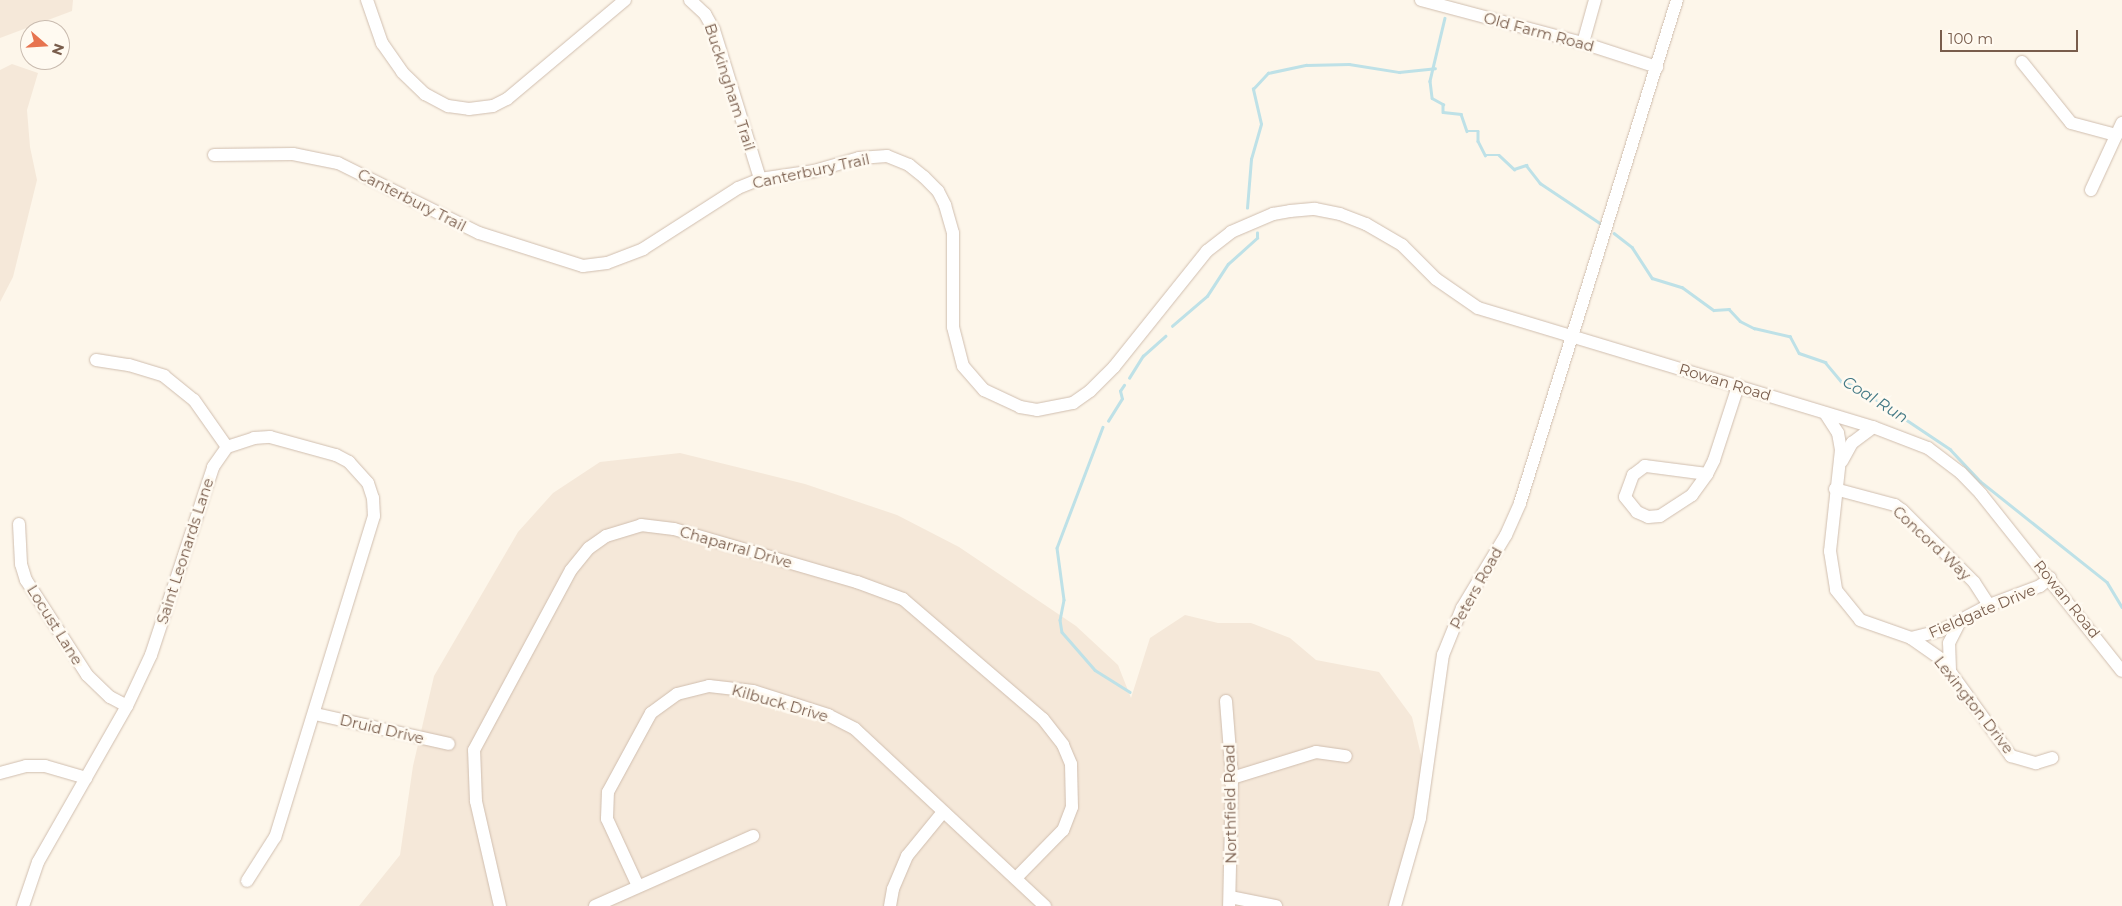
<!DOCTYPE html>
<style>
body{margin:0}
#map{position:relative;width:2122px;height:906px;overflow:hidden;background:#fdf6ea;font-family:Montserrat,sans-serif}
div>[style]{position:absolute}
.residential>*{inset:0;background:#f5e8d9}
.stream>*{height:2.5px;margin:-1.25px;padding:0 1.25px;transform-origin:1.25px;border-radius:1.25px;background:#bee1e7}
.roads{filter:drop-shadow(0 0 1px #d0beaf) drop-shadow(0 0 1px #d0beaf)}
.minor>*{height:12px;margin:-6px;padding:0 6px;transform-origin:6px;border-radius:6px;background:#fff}
span{translate:-50% -50%;white-space:nowrap;text-align:center;line-height:1.15;-webkit-text-stroke:5px #fffaf1;paint-order:stroke}
.street-label{font-size:15px;color:#795d4c}
.water-label{font-size:16px;color:#437985;font-style:italic}
.north{position:absolute;left:20px;top:20px;width:50px;height:50px;box-sizing:border-box;background:#fffaf1;border:1px solid #c9bbaf;border-radius:50%;rotate:109deg;font-size:14px;font-weight:700;line-height:20px;text-align:center;color:#795d4c}
.north::after{content:'';display:block;margin:auto;width:18px;height:22px;background:#e77450;clip-path:polygon(50% 0,100% 100%,50% 72%,0 100%)}
.scale{position:absolute;left:1940px;top:30px;width:138px;height:22px;box-sizing:border-box;border:2px solid #795d4c;border-top:0;padding-left:6px;font-size:15px;line-height:18px;white-space:nowrap;color:#795d4c;-webkit-text-stroke:4px #fffaf1;paint-order:stroke}
</style>
<div id="map">
<div class="residential">
<i style="clip-path:polygon(0 0,73px 0,72px 11px,0 38px)"></i>
<i style="clip-path:polygon(12px 64px,38px 73px,27px 110px,30px 147px,37px 180px,13px 277px,0 302px,0 70px)"></i>
<i style="clip-path:polygon(680px 453px,805px 484px,897px 515px,959px 547px,1076px 626px,1118px 665px,1131px 698px,1150px 638px,1185px 615px,1218px 623px,1251px 623px,1290px 638px,1316px 660px,1379px 672px,1412px 717px,1426px 776px,1395px 906px,359px 906px,400px 855px,413px 766px,434px 676px,518px 532px,553px 493px,600px 462px)"></i>
</div>
<div class="stream">
<i style="left:1445px;top:18px;width:65px;rotate:103.4deg"></i>
<i style="left:1430px;top:81px;width:17px;rotate:83deg"></i>
<i style="left:1432px;top:98px;width:13px;rotate:29deg"></i>
<i style="left:1443px;top:104px;width:8px;rotate:90deg"></i>
<i style="left:1443px;top:112px;width:18px;rotate:6deg"></i>
<i style="left:1461px;top:114px;width:18px;rotate:71deg"></i>
<i style="left:1467px;top:131px;width:11px"></i>
<i style="left:1478px;top:131px;width:10px;rotate:90deg"></i>
<i style="left:1478px;top:141px;width:16px;rotate:63deg"></i>
<i style="left:1485px;top:155px;width:14px"></i>
<i style="left:1499px;top:155px;width:21px;rotate:43deg"></i>
<i style="left:1514px;top:169px;width:13px;rotate:-18deg"></i>
<i style="left:1526px;top:165px;width:23px;rotate:52deg"></i>
<i style="left:1540px;top:183px;width:72px;rotate:33.7deg"></i>
<i style="left:1247px;top:208px;width:49px;rotate:-85.3deg"></i>
<i style="left:1251px;top:159px;width:36px;rotate:-74deg"></i>
<i style="left:1261px;top:124px;width:36px;rotate:-103deg"></i>
<i style="left:1253px;top:89px;width:22px;rotate:-47deg"></i>
<i style="left:1268px;top:73px;width:39px;rotate:-12deg"></i>
<i style="left:1306px;top:65px;width:43px;rotate:-1.3deg"></i>
<i style="left:1349px;top:64px;width:51px;rotate:9.1deg"></i>
<i style="left:1399px;top:72px;width:36px;rotate:-6deg"></i>
<i style="left:1614px;top:233px;width:23px;rotate:38deg"></i>
<i style="left:1632px;top:247px;width:37px;rotate:57deg"></i>
<i style="left:1652px;top:278px;width:31px;rotate:17deg"></i>
<i style="left:1682px;top:287px;width:39px;rotate:36deg"></i>
<i style="left:1714px;top:310px;width:15px;rotate:-4deg"></i>
<i style="left:1729px;top:309px;width:16px;rotate:47deg"></i>
<i style="left:1740px;top:321px;width:16px;rotate:27deg"></i>
<i style="left:1754px;top:328px;width:37px;rotate:13deg"></i>
<i style="left:1790px;top:336px;width:19px;rotate:62deg"></i>
<i style="left:1799px;top:353px;width:28px;rotate:19deg"></i>
<i style="left:1825px;top:362px;width:25px;rotate:50deg"></i>
<i style="left:1841px;top:381px;width:19px;rotate:21deg"></i>
<i style="left:1859px;top:388px;width:110px;rotate:33.8deg"></i>
<i style="left:1950px;top:449px;width:44px;rotate:46.8deg"></i>
<i style="left:1980px;top:481px;width:162px;rotate:38.5deg"></i>
<i style="left:2107px;top:582px;width:29px;rotate:59deg"></i>
<i style="left:1172px;top:326px;width:46px;rotate:-40.6deg"></i>
<i style="left:1207px;top:296px;width:38px;rotate:-57deg"></i>
<i style="left:1228px;top:264px;width:39px;rotate:-42deg"></i>
<i style="left:1257px;top:238px;width:5px;rotate:-90deg"></i>
<i style="left:1129px;top:378px;width:26px;rotate:-58deg"></i>
<i style="left:1143px;top:356px;width:30px;rotate:-42deg"></i>
<i style="left:1108px;top:421px;width:26px;rotate:-58deg"></i>
<i style="left:1122px;top:399px;width:8px;rotate:-104deg"></i>
<i style="left:1120px;top:391px;width:7px;rotate:-56deg"></i>
<i style="left:1103px;top:427px;width:129px;rotate:110.8deg"></i>
<i style="left:1057px;top:548px;width:52px;rotate:82.3deg"></i>
<i style="left:1064px;top:600px;width:20px;rotate:101deg"></i>
<i style="left:1060px;top:620px;width:12px;rotate:81deg"></i>
<i style="left:1062px;top:632px;width:50px;rotate:49deg"></i>
<i style="left:1095px;top:670px;width:41px;rotate:32.2deg"></i>
</div>
<div class="roads">
<div class="minor">
<i style="left:367px;top:0;width:46px;rotate:70.8deg"></i>
<i style="left:382px;top:43px;width:35px;rotate:55deg"></i>
<i style="left:402px;top:72px;width:32px;rotate:44deg"></i>
<i style="left:425px;top:94px;width:26px;rotate:28deg"></i>
<i style="left:448px;top:106px;width:21px;rotate:8deg"></i>
<i style="left:469px;top:109px;width:24px;rotate:-7deg"></i>
<i style="left:493px;top:106px;width:16px;rotate:-27deg"></i>
<i style="left:507px;top:99px;width:154px;rotate:-40deg"></i>
<i style="left:690px;top:0;width:21px;rotate:43deg"></i>
<i style="left:705px;top:14px;width:18px;rotate:61deg"></i>
<i style="left:714px;top:30px;width:156px;rotate:72.8deg"></i>
<i style="left:1421px;top:0;width:168px;rotate:14.9deg"></i>
<i style="left:1583px;top:43px;width:78px;rotate:18deg"></i>
<i style="left:1583px;top:43px;width:45px;rotate:-74.4deg"></i>
<i style="left:2022px;top:62px;width:78px;rotate:51.2deg"></i>
<i style="left:2071px;top:123px;width:47px;rotate:14.9deg"></i>
<i style="left:214px;top:155px;width:79px;rotate:-0.7deg"></i>
<i style="left:293px;top:154px;width:46px;rotate:11.3deg"></i>
<i style="left:338px;top:163px;width:157px;rotate:26.4deg"></i>
<i style="left:479px;top:233px;width:109px;rotate:17.6deg"></i>
<i style="left:583px;top:266px;width:24px;rotate:-7deg"></i>
<i style="left:607px;top:263px;width:39px;rotate:-21deg"></i>
<i style="left:643px;top:249px;width:113px;rotate:-32.7deg"></i>
<i style="left:738px;top:188px;width:24px;rotate:-22deg"></i>
<i style="left:760px;top:179px;width:55px;rotate:-8.4deg"></i>
<i style="left:814px;top:171px;width:47px;rotate:-16.1deg"></i>
<i style="left:859px;top:158px;width:28px;rotate:-4deg"></i>
<i style="left:887px;top:156px;width:24px;rotate:22deg"></i>
<i style="left:909px;top:165px;width:19px;rotate:39deg"></i>
<i style="left:924px;top:177px;width:20px;rotate:45deg"></i>
<i style="left:938px;top:191px;width:16px;rotate:63deg"></i>
<i style="left:945px;top:205px;width:29px;rotate:74deg"></i>
<i style="left:953px;top:233px;width:94px;rotate:90deg"></i>
<i style="left:953px;top:327px;width:40px;rotate:75.6deg"></i>
<i style="left:963px;top:366px;width:32px;rotate:49deg"></i>
<i style="left:984px;top:390px;width:40px;rotate:25deg"></i>
<i style="left:1020px;top:407px;width:17px;rotate:10deg"></i>
<i style="left:1037px;top:410px;width:37px;rotate:-11deg"></i>
<i style="left:1073px;top:403px;width:21px;rotate:-35deg"></i>
<i style="left:1090px;top:391px;width:34px;rotate:-45deg"></i>
<i style="left:1114px;top:367px;width:149px;rotate:-51.3deg"></i>
<i style="left:1207px;top:251px;width:31px;rotate:-38deg"></i>
<i style="left:1231px;top:232px;width:46px;rotate:-23.2deg"></i>
<i style="left:1273px;top:214px;width:17px;rotate:-10deg"></i>
<i style="left:1290px;top:211px;width:25px;rotate:-5deg"></i>
<i style="left:1315px;top:209px;width:25px;rotate:11deg"></i>
<i style="left:1340px;top:214px;width:28px;rotate:21deg"></i>
<i style="left:1366px;top:224px;width:42px;rotate:30.3deg"></i>
<i style="left:1402px;top:245px;width:48px;rotate:45deg"></i>
<i style="left:1436px;top:279px;width:51px;rotate:34.6deg"></i>
<i style="left:1478px;top:308px;width:413px;rotate:16.8deg"></i>
<i style="left:1873px;top:427px;width:59px;rotate:20.9deg"></i>
<i style="left:1928px;top:448px;width:41px;rotate:37.1deg"></i>
<i style="left:1961px;top:473px;width:29px;rotate:46deg"></i>
<i style="left:1981px;top:494px;width:226px;rotate:51.5deg"></i>
<i style="left:2091px;top:190px;width:74px;rotate:-65.2deg"></i>
<i style="left:96px;top:360px;width:33px;rotate:9deg"></i>
<i style="left:129px;top:365px;width:37px;rotate:17deg"></i>
<i style="left:164px;top:376px;width:38px;rotate:39deg"></i>
<i style="left:194px;top:400px;width:57px;rotate:54.9deg"></i>
<i style="left:1825px;top:413px;width:24px;rotate:57deg"></i>
<i style="left:1838px;top:433px;width:17px;rotate:80deg"></i>
<i style="left:1841px;top:450px;width:102px;rotate:96.2deg"></i>
<i style="left:1830px;top:551px;width:39px;rotate:81deg"></i>
<i style="left:1836px;top:590px;width:38px;rotate:51deg"></i>
<i style="left:1860px;top:620px;width:54px;rotate:19.4deg"></i>
<i style="left:1911px;top:638px;width:37px;rotate:35deg"></i>
<i style="left:1941px;top:659px;width:120px;rotate:54.2deg"></i>
<i style="left:2011px;top:756px;width:26px;rotate:16deg"></i>
<i style="left:2036px;top:763px;width:17px;rotate:-17deg"></i>
<i style="left:1842px;top:461px;width:21px;rotate:-61deg"></i>
<i style="left:1852px;top:443px;width:26px;rotate:-37deg"></i>
<i style="left:1707px;top:474px;width:63px;rotate:-172.6deg"></i>
<i style="left:1645px;top:466px;width:15px;rotate:143deg"></i>
<i style="left:1633px;top:475px;width:23px;rotate:110deg"></i>
<i style="left:1625px;top:497px;width:19px;rotate:51deg"></i>
<i style="left:1637px;top:512px;width:12px;rotate:24deg"></i>
<i style="left:1648px;top:517px;width:12px;rotate:-5deg"></i>
<i style="left:1660px;top:516px;width:38px;rotate:-33deg"></i>
<i style="left:1692px;top:495px;width:26px;rotate:-54deg"></i>
<i style="left:1707px;top:474px;width:16px;rotate:-63deg"></i>
<i style="left:1714px;top:460px;width:78px;rotate:-72deg"></i>
<i style="left:1835px;top:489px;width:62px;rotate:14.9deg"></i>
<i style="left:1895px;top:505px;width:9px;rotate:36deg"></i>
<i style="left:1902px;top:510px;width:102px;rotate:45deg"></i>
<i style="left:1974px;top:582px;width:27px;rotate:57deg"></i>
<i style="left:19px;top:524px;width:40px;rotate:87.1deg"></i>
<i style="left:21px;top:564px;width:17px;rotate:73deg"></i>
<i style="left:26px;top:580px;width:113px;rotate:57.3deg"></i>
<i style="left:87px;top:675px;width:32px;rotate:44deg"></i>
<i style="left:110px;top:697px;width:19px;rotate:28deg"></i>
<i style="left:1911px;top:638px;width:30px;rotate:-14deg"></i>
<i style="left:1940px;top:631px;width:55px;rotate:-28deg"></i>
<i style="left:1989px;top:605px;width:54px;rotate:-20.4deg"></i>
<i style="left:2040px;top:586px;width:13px;rotate:-39deg"></i>
<i style="left:1950px;top:670px;width:27px;rotate:-92deg"></i>
<i style="left:1949px;top:643px;width:25px;rotate:-63deg"></i>
<i style="left:1226px;top:701px;width:77px;rotate:85.5deg"></i>
<i style="left:1232px;top:778px;width:128px;rotate:91.3deg"></i>
<i style="left:315px;top:714px;width:137px;rotate:12.6deg"></i>
<i style="left:0;top:773px;width:27px;rotate:-15deg"></i>
<i style="left:26px;top:766px;width:19px"></i>
<i style="left:45px;top:766px;width:43px;rotate:16.3deg"></i>
<i style="left:1232px;top:778px;width:88px;rotate:-17.2deg"></i>
<i style="left:1316px;top:752px;width:30px;rotate:8deg"></i>
<i style="left:638px;top:886px;width:74px;rotate:-114.8deg"></i>
<i style="left:607px;top:819px;width:27px;rotate:-88deg"></i>
<i style="left:608px;top:792px;width:90px;rotate:-61.4deg"></i>
<i style="left:651px;top:713px;width:32px;rotate:-36deg"></i>
<i style="left:677px;top:694px;width:33px;rotate:-14deg"></i>
<i style="left:709px;top:686px;width:44px;rotate:6.5deg"></i>
<i style="left:753px;top:691px;width:79px;rotate:17.7deg"></i>
<i style="left:828px;top:715px;width:30px;rotate:27deg"></i>
<i style="left:855px;top:729px;width:260px;rotate:43deg"></i>
<i style="left:1230px;top:897px;width:47px;rotate:11.1deg"></i>
<i style="left:23px;top:906px;width:46px;rotate:-71.2deg"></i>
<i style="left:38px;top:862px;width:180px;rotate:-60.3deg"></i>
<i style="left:127px;top:706px;width:56px;rotate:-64.8deg"></i>
<i style="left:151px;top:655px;width:198px;rotate:-71.7deg"></i>
<i style="left:213px;top:467px;width:24px;rotate:-55deg"></i>
<i style="left:227px;top:447px;width:28px;rotate:-18deg"></i>
<i style="left:254px;top:438px;width:16px;rotate:-4deg"></i>
<i style="left:270px;top:437px;width:68px;rotate:15.3deg"></i>
<i style="left:336px;top:455px;width:15px;rotate:28deg"></i>
<i style="left:349px;top:462px;width:28px;rotate:48deg"></i>
<i style="left:368px;top:483px;width:16px;rotate:72deg"></i>
<i style="left:373px;top:498px;width:18px;rotate:87deg"></i>
<i style="left:374px;top:516px;width:336px;rotate:107.1deg"></i>
<i style="left:275px;top:837px;width:52px;rotate:122.5deg"></i>
<i style="left:500px;top:906px;width:108px;rotate:-102.9deg"></i>
<i style="left:476px;top:801px;width:51px;rotate:-92.2deg"></i>
<i style="left:474px;top:750px;width:204px;rotate:-61.7deg"></i>
<i style="left:571px;top:570px;width:28px;rotate:-51deg"></i>
<i style="left:589px;top:548px;width:21px;rotate:-35deg"></i>
<i style="left:606px;top:536px;width:37px;rotate:-17deg"></i>
<i style="left:641px;top:525px;width:33px;rotate:7deg"></i>
<i style="left:674px;top:529px;width:191px;rotate:16.2deg"></i>
<i style="left:857px;top:582px;width:49px;rotate:20.3deg"></i>
<i style="left:903px;top:599px;width:184px;rotate:40.6deg"></i>
<i style="left:1043px;top:719px;width:33px;rotate:52deg"></i>
<i style="left:1063px;top:745px;width:21px;rotate:67deg"></i>
<i style="left:1071px;top:764px;width:43px;rotate:88.7deg"></i>
<i style="left:1072px;top:807px;width:25px;rotate:111deg"></i>
<i style="left:1063px;top:830px;width:67px;rotate:134.4deg"></i>
<i style="left:595px;top:906px;width:173px;rotate:-23.9deg"></i>
<i style="left:890px;top:906px;width:17px;rotate:-80deg"></i>
<i style="left:893px;top:889px;width:36px;rotate:-67deg"></i>
<i style="left:907px;top:856px;width:57px;rotate:-50.7deg"></i>
<i style="left:1395px;top:906px;width:91px;rotate:-74.1deg"></i>
<i style="left:1420px;top:818px;width:165px;rotate:-82deg"></i>
<i style="left:1443px;top:655px;width:51px;rotate:-68deg"></i>
<i style="left:1462px;top:608px;width:85px;rotate:-58.9deg"></i>
<i style="left:1506px;top:535px;width:35px;rotate:-66deg"></i>
<i style="left:1520px;top:503px;width:527px;rotate:-72.67deg"></i>
</div>
</div>
<div class="street-label">
<span style="left:1539px;top:32px;rotate:15deg">Old Farm Road</span>
<span style="left:730px;top:87px;rotate:72deg">Buckingham Trail</span>
<span style="left:811px;top:171px;rotate:-12deg">Canterbury Trail</span>
<span style="left:412px;top:200px;rotate:27deg">Canterbury Trail</span>
<span style="left:1725px;top:382px;rotate:17deg">Rowan Road</span>
<span style="left:1932px;top:543px;rotate:43deg">Concord Way</span>
<span style="left:736px;top:547px;rotate:16deg">Chaparral Drive</span>
<span style="left:185px;top:551px;rotate:-72deg">Saint Leonards Lane</span>
<span style="left:1476px;top:588px;rotate:-61deg">Peters Road</span>
<span style="left:2067px;top:599px;rotate:51deg">Rowan Road</span>
<span style="left:1982px;top:611px;rotate:-23deg">Fieldgate Drive</span>
<span style="left:55px;top:625px;rotate:58deg">Locust Lane</span>
<span style="left:780px;top:703px;rotate:16deg">Kilbuck Drive</span>
<span style="left:1974px;top:705px;rotate:52deg">Lexington Drive</span>
<span style="left:382px;top:729px;rotate:13deg">Druid Drive</span>
<span style="left:1230px;top:804px;rotate:-91deg">Northfield Road</span>
</div>
<div class="water-label">
<span style="left:1875px;top:400px;rotate:32deg">Coal Run</span>
</div>
<div class="north">N</div>
<div class="scale">100 m</div>
</div>
